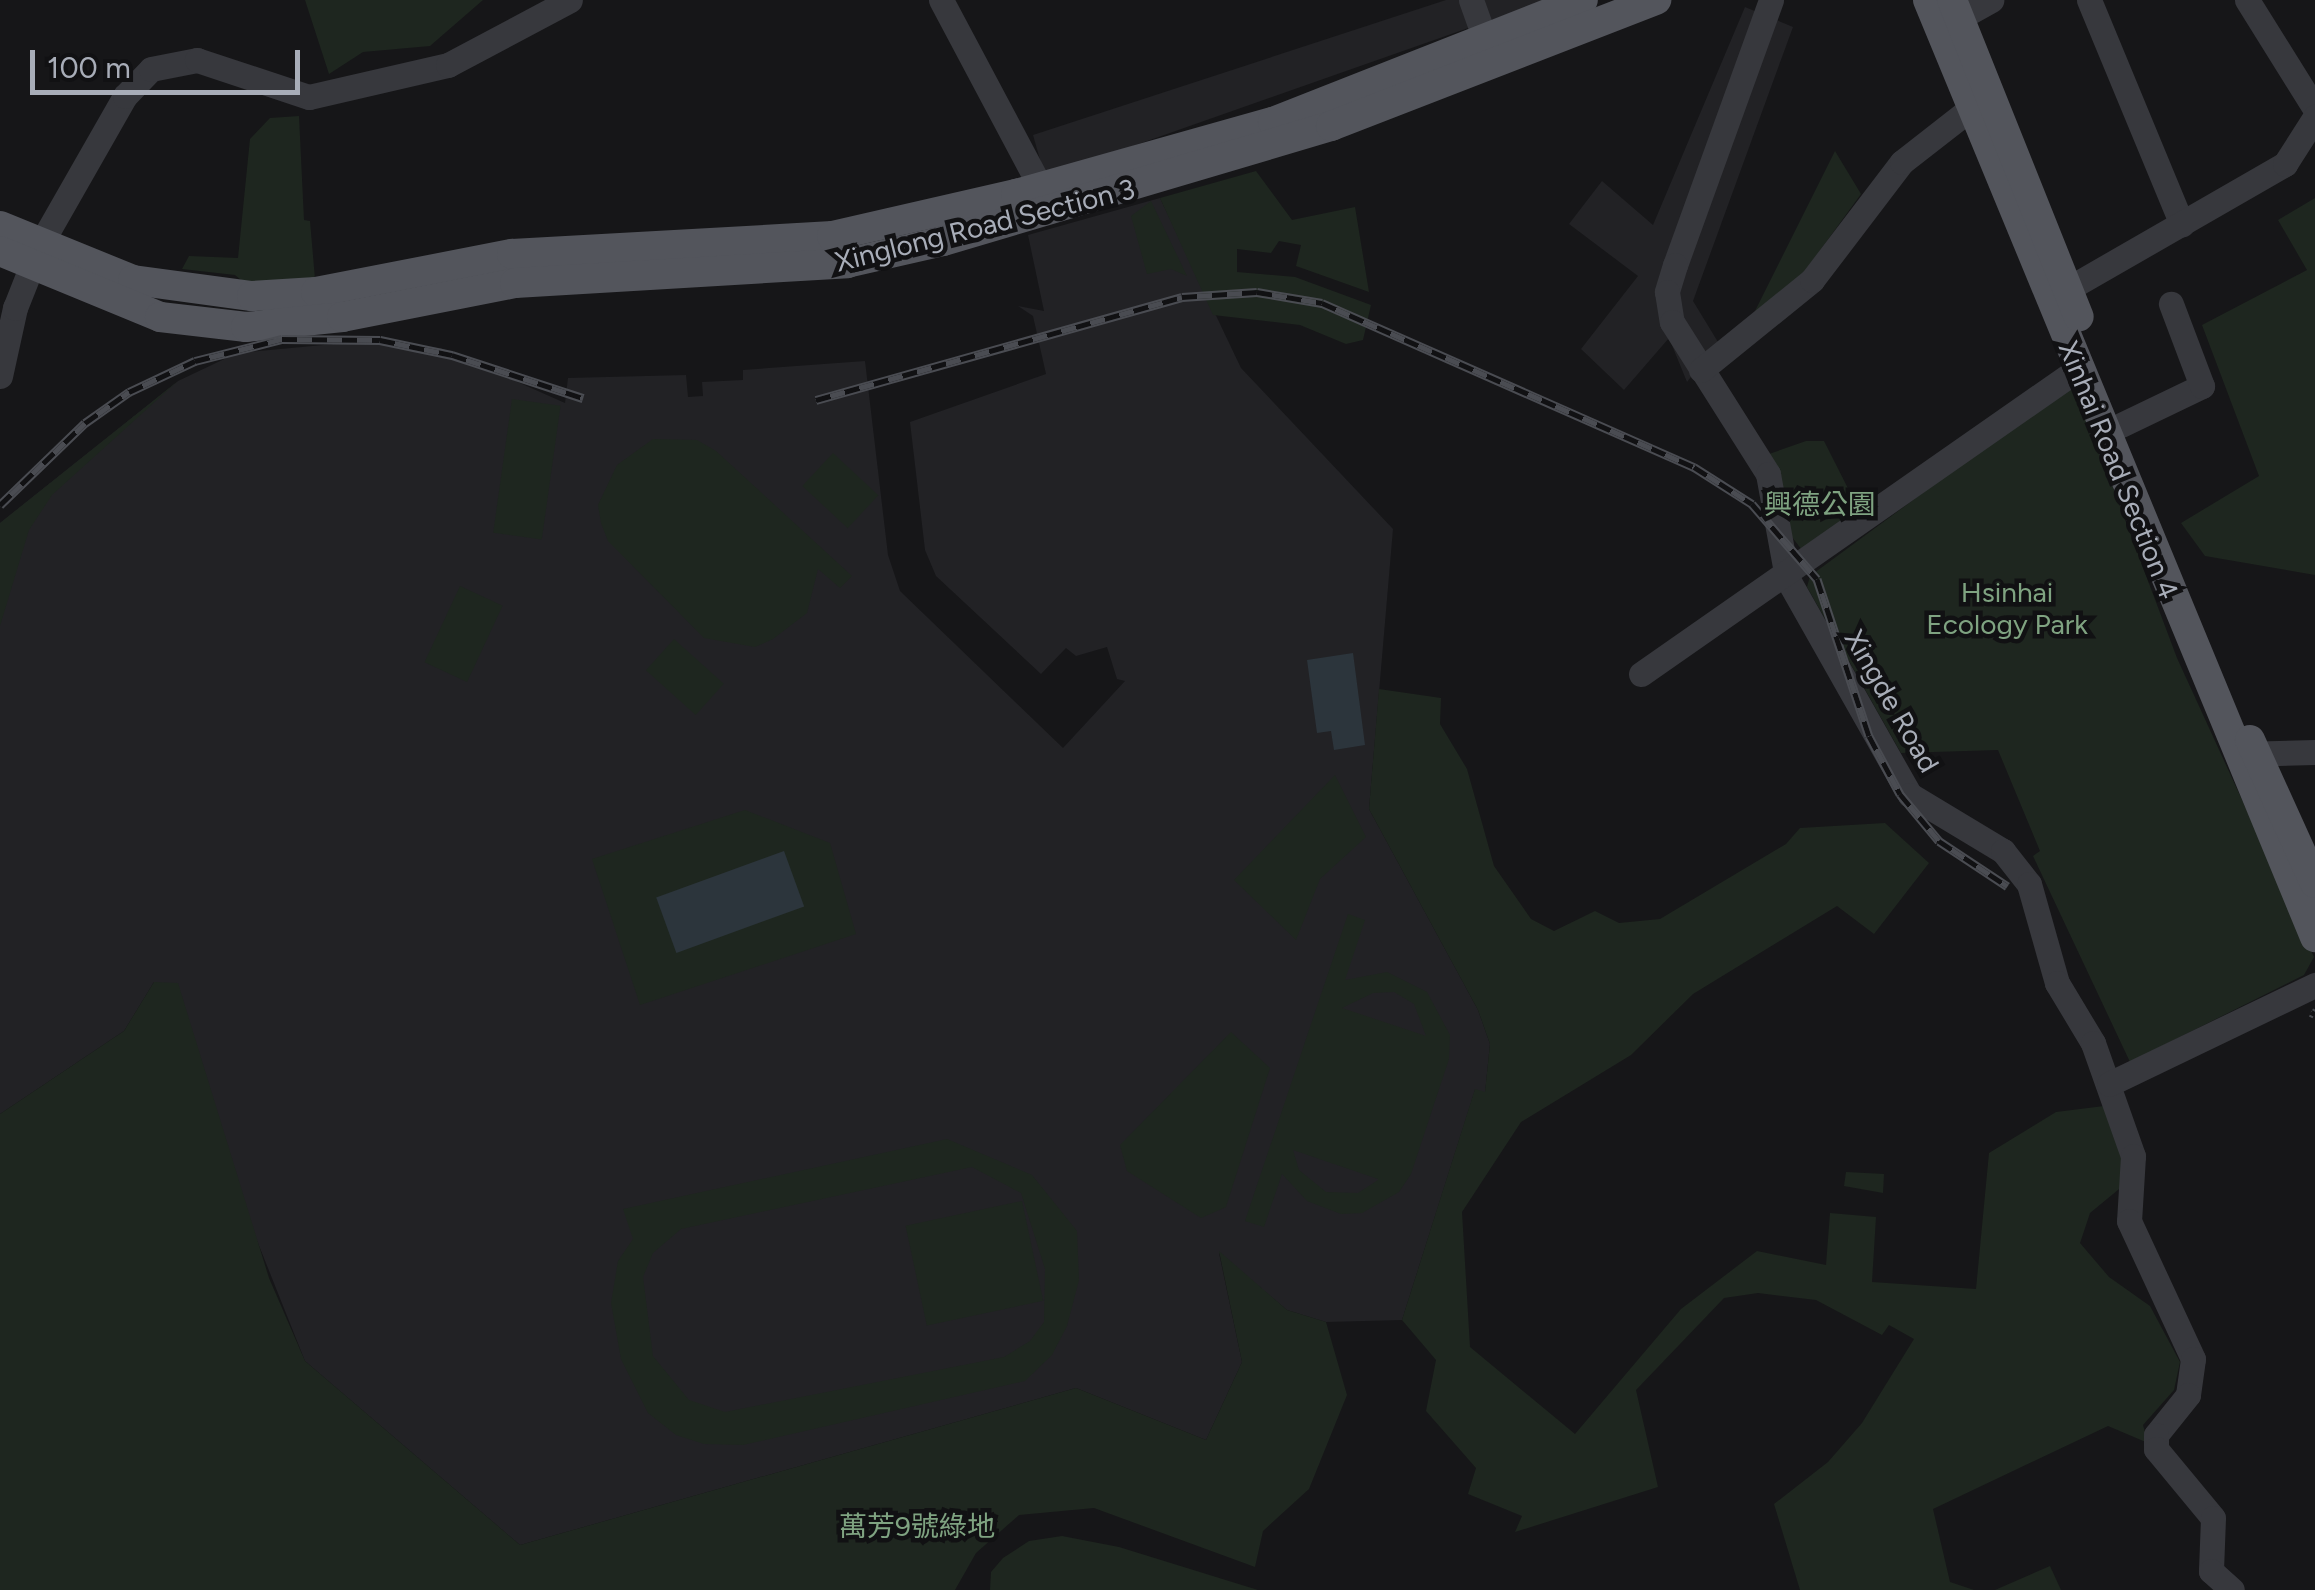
<!DOCTYPE html>
<meta charset="utf-8">
<style>
body{margin:0}
#map{position:relative;width:2315px;height:1590px;overflow:hidden;background:#161618;font-family:Figtree,"Noto Sans TC",sans-serif}
div>[style]{position:absolute}
.built>*{inset:0;background:#222225}
.green>*{inset:0;background:#1e261f;transform-origin:0 0}
.water>*{inset:0;background:#2c353c;transform-origin:0 0}
.minor>*{height:25px;margin:-12.5px;padding:0 12.5px;transform-origin:12.5px;border-radius:12.5px;background:#37383d}
.major>*{height:30px;margin:-15px;padding:0 15px;transform-origin:15px;border-radius:15px;background:#53555c}
.rail>*{height:9px;margin-top:-4.5px;transform-origin:0;background:repeating-linear-gradient(90deg,#111113 0 15px,#4a4c52 0 30px);box-sizing:border-box;border-block:2px solid #4a4c52}
span{translate:-50% -50%;white-space:nowrap;text-align:center;line-height:1.15;-webkit-text-stroke:9px #111113;paint-order:stroke}
.street-label{font-size:28px;color:#a8adb8}
.park-label{font-size:28px;color:#7fa381}
.scale{position:absolute;left:30px;top:50px;width:270px;height:45px;box-sizing:border-box;border:5px solid #a8adb8;border-top:0;padding-left:12px;font-size:30px;line-height:35px;white-space:nowrap;color:#a8adb8;-webkit-text-stroke:8px #111113;paint-order:stroke}
</style>
<div id="map">
<div class="built">
<i style="clip-path:polygon(1446px 0,1548px 0,1045px 177px,1033px 135px)"></i>
<i style="clip-path:polygon(1745px 7px,1793px 27px,1693px 301px,1718px 342px,1687px 382px,1669px 338px,1624px 390px,1581px 349px,1638px 276px,1569px 224px,1602px 181px,1653px 225px)"></i>
<i style="clip-path:polygon(1160px 198px,1241px 368px,1393px 529px,1369px 809px,1478px 1010px,1490px 1044px,1485px 1093px,1475px 1090px,1402px 1320px,1326px 1322px,1287px 1310px,1219px 1253px,1242px 1362px,1206px 1440px,1076px 1388px,520px 1545px,305px 1361px,154px 982px,124px 1031px,0 1114px,0 523px,178px 381px,237px 353px,355px 342px,441px 348px,565px 403px,568px 378px,686px 375px,688px 397px,703px 396px,702px 382px,743px 380px,743px 370px,865px 361px,888px 555px,900px 591px,1063px 748px,1125px 681px,1117px 679px,1107px 647px,1076px 656px,1066px 648px,1041px 674px,936px 576px,925px 550px,910px 422px,1046px 374px,1033px 316px,1018px 306px,1044px 311px,1028px 235px)"></i>
</div>
<div class="green">
<i style="clip-path:polygon(305px 0,483px 0,430px 46px,363px 52px,329px 74px)"></i>
<i style="clip-path:polygon(299px 116px,304px 220px,310px 221px,315px 279px,247px 285px,235px 275px,182px 269px,189px 256px,238px 258px,250px 139px,270px 118px)"></i>
<i style="clip-path:polygon(1835px 151px,1861px 194px,1800px 278px,1752px 317px)"></i>
<i style="clip-path:polygon(1256px 171px,1292px 220px,1355px 207px,1369px 292px,1296px 266px,1301px 245px,1279px 241px,1271px 253px,1237px 249px,1237px 272px,1295px 277px,1371px 305px,1363px 340px,1346px 344px,1300px 325px,1213px 315px,1160px 198px)"></i>
<i style="clip-path:polygon(2315px 198px,2315px 575px,2205px 556px,2181px 523px,2259px 476px,2202px 325px,2307px 270px,2278px 220px)"></i>
<i style="clip-path:polygon(1151px 201px,1187px 276px,1171px 269px,1147px 274px,1131px 216px)"></i>
<i style="clip-path:polygon(178px 381px,52px 495px,29px 530px,0 626px,0 523px)"></i>
<i style="clip-path:polygon(2068px 386px,2076px 389px,2177px 658px,2314px 957px,2304px 975px,2130px 1062px,2033px 856px,2040px 851px,1998px 750px,1901px 753px,1807px 587px,1810px 576px)"></i>
<i style="left:512px;top:399px;width:49px;height:135px;rotate:8deg"></i>
<i style="clip-path:polygon(653px 439px,697px 440px,716px 451px,852px 576px,840px 588px,818px 569px,807px 613px,773px 639px,755px 647px,704px 638px,608px 541px,601px 523px,598px 505px,617px 465px)"></i>
<i style="clip-path:polygon(1806px 441px,1824px 441px,1860px 512px,1802px 550px,1788px 532px,1788px 510px,1769px 454px)"></i>
<i style="left:833px;top:453px;width:62px;height:45px;rotate:43deg"></i>
<i style="left:460px;top:586px;width:47px;height:84px;rotate:25deg"></i>
<i style="left:674px;top:639px;width:67px;height:42px;rotate:42deg"></i>
<i style="clip-path:polygon(1379px 689px,1441px 698px,1440px 724px,1467px 769px,1494px 866px,1531px 919px,1554px 931px,1595px 911px,1619px 923px,1660px 919px,1786px 844px,1800px 828px,1885px 823px,1929px 863px,1874px 934px,1837px 906px,1693px 994px,1631px 1055px,1521px 1122px,1462px 1212px,1470px 1347px,1575px 1434px,1681px 1309px,1757px 1251px,1826px 1265px,1830px 1213px,1876px 1217px,1872px 1282px,1976px 1289px,1989px 1153px,2056px 1112px,2104px 1106px,2119px 1134px,2124px 1185px,2090px 1213px,2080px 1243px,2109px 1277px,2150px 1306px,2180px 1362px,2174px 1390px,2143px 1425px,2148px 1443px,2108px 1426px,1933px 1509px,1950px 1582px,1974px 1590px,1800px 1590px,1774px 1504px,1828px 1462px,1862px 1423px,1914px 1339px,1889px 1325px,1882px 1335px,1816px 1300px,1758px 1293px,1724px 1298px,1636px 1390px,1658px 1487px,1515px 1532px,1522px 1516px,1468px 1494px,1476px 1468px,1426px 1411px,1436px 1360px,1402px 1320px,1475px 1089px,1485px 1092px,1490px 1044px,1478px 1010px,1369px 809px)"></i>
<i style="clip-path:polygon(1335px 775px,1366px 837px,1320px 879px,1296px 940px,1234px 880px)"></i>
<i style="clip-path:polygon(745px 810px,830px 843px,856px 934px,640px 1005px,592px 859px)"></i>
<i style="clip-path:polygon(evenodd,1348px 914px,1365px 920px,1345px 980px,1387px 972px,1427px 992px,1450px 1035px,1449px 1059px,1411px 1174px,1399px 1192px,1362px 1213px,1341px 1214px,1307px 1201px,1282px 1174px,1264px 1227px,1245px 1221px,1348px 914px,1394px 992px,1414px 1004px,1426px 1036px,1342px 1008px,1373px 993px,1394px 992px,1348px 914px,1293px 1150px,1378px 1179px,1378px 1180px,1358px 1193px,1326px 1192px,1299px 1170px,1293px 1150px)"></i>
<i style="clip-path:polygon(154px 982px,178px 983px,269px 1278px,305px 1361px,520px 1545px,1076px 1388px,1206px 1440px,1242px 1362px,1219px 1251px,1287px 1310px,1326px 1322px,1347px 1395px,1309px 1489px,1263px 1531px,1255px 1567px,1094px 1508px,1019px 1515px,976px 1553px,955px 1590px,0 1590px,0 1114px,124px 1031px)"></i>
<i style="clip-path:polygon(1231px 1032px,1270px 1068px,1226px 1207px,1201px 1218px,1127px 1171px,1120px 1145px)"></i>
<i style="clip-path:polygon(evenodd,947px 1139px,1032px 1175px,1077px 1231px,1079px 1280px,1067px 1326px,1052px 1355px,1025px 1381px,743px 1445px,704px 1444px,676px 1435px,648px 1413px,621px 1359px,611px 1303px,618px 1261px,633px 1239px,623px 1209px,947px 1139px,972px 1167px,1021px 1193px,1045px 1269px,1044px 1322px,1030px 1341px,1004px 1357px,725px 1412px,689px 1400px,653px 1356px,643px 1277px,653px 1253px,681px 1229px,972px 1167px)"></i>
<i style="clip-path:polygon(1846px 1172px,1884px 1174px,1883px 1193px,1844px 1186px)"></i>
<i style="left:1022px;top:1201px;width:102px;height:119px;rotate:78deg"></i>
<i style="clip-path:polygon(1062px 1536px,1119px 1547px,1258px 1590px,990px 1590px,991px 1572px,1003px 1558px,1029px 1541px)"></i>
<i style="clip-path:polygon(2050px 1566px,2061px 1590px,1995px 1590px)"></i>
</div>
<div class="water">
<i style="clip-path:polygon(1353px 653px,1365px 745px,1334px 750px,1331px 731px,1317px 733px,1307px 660px)"></i>
<i style="left:784px;top:851px;width:59px;height:136px;rotate:70deg"></i>
</div>
<div class="minor">
<i style="left:941px;top:0;width:211px;rotate:62deg"></i>
<i style="left:1040px;top:186px;width:19px;rotate:99deg"></i>
<i style="left:1471px;top:0;width:59px;rotate:70.3deg"></i>
<i style="left:1771px;top:0;width:282px;rotate:109.9deg"></i>
<i style="left:1675px;top:265px;width:28px;rotate:107deg"></i>
<i style="left:1667px;top:292px;width:30px;rotate:81deg"></i>
<i style="left:1672px;top:322px;width:180px;rotate:57.7deg"></i>
<i style="left:1768px;top:474px;width:106px;rotate:79.6deg"></i>
<i style="left:1787px;top:578px;width:249px;rotate:60.5deg"></i>
<i style="left:1910px;top:795px;width:109px;rotate:31.1deg"></i>
<i style="left:2003px;top:851px;width:42px;rotate:51.8deg"></i>
<i style="left:2029px;top:884px;width:103px;rotate:74.2deg"></i>
<i style="left:2057px;top:983px;width:70px;rotate:59deg"></i>
<i style="left:2093px;top:1043px;width:120px;rotate:70.5deg"></i>
<i style="left:2133px;top:1156px;width:65px;rotate:93.5deg"></i>
<i style="left:2129px;top:1221px;width:152px;rotate:65.1deg"></i>
<i style="left:2193px;top:1359px;width:36px;rotate:98deg"></i>
<i style="left:2188px;top:1395px;width:51px;rotate:128.7deg"></i>
<i style="left:2156px;top:1435px;width:14px;rotate:90deg"></i>
<i style="left:2156px;top:1449px;width:89px;rotate:50.4deg"></i>
<i style="left:2213px;top:1518px;width:53px;rotate:92.2deg"></i>
<i style="left:2211px;top:1571px;width:28px;rotate:42deg"></i>
<i style="left:2089px;top:0;width:243px;rotate:67.5deg"></i>
<i style="left:2247px;top:0;width:128px;rotate:58deg"></i>
<i style="left:1959px;top:18px;width:37px;rotate:-29deg"></i>
<i style="left:2052px;top:298px;width:269px;rotate:-29.9deg"></i>
<i style="left:2285px;top:164px;width:56px;rotate:-57.4deg"></i>
<i style="left:1701px;top:370px;width:143px;rotate:-39deg"></i>
<i style="left:1812px;top:280px;width:148px;rotate:-52.7deg"></i>
<i style="left:1902px;top:162px;width:88px;rotate:-38deg"></i>
<i style="left:0;top:376px;width:70px;rotate:-77.6deg"></i>
<i style="left:15px;top:308px;width:68px;rotate:-68.4deg"></i>
<i style="left:40px;top:245px;width:172px;rotate:-60.3deg"></i>
<i style="left:125px;top:96px;width:37px;rotate:-46deg"></i>
<i style="left:151px;top:69px;width:47px;rotate:-11.1deg"></i>
<i style="left:197px;top:60px;width:118px;rotate:18.3deg"></i>
<i style="left:309px;top:97px;width:143px;rotate:-13deg"></i>
<i style="left:448px;top:65px;width:138px;rotate:-28deg"></i>
<i style="left:2121px;top:425px;width:90px;rotate:-25.7deg"></i>
<i style="left:2202px;top:386px;width:88px;rotate:-110.7deg"></i>
<i style="left:1641px;top:674px;width:533px;rotate:-34.91deg"></i>
<i style="left:2240px;top:754px;width:75px;rotate:-1.5deg"></i>
<i style="left:2109px;top:1084px;width:229px;rotate:-25.7deg"></i>
</div>
<div class="major">
<i style="left:1928px;top:0;width:1014px;rotate:67.56deg"></i>
<i style="left:1952px;top:0;width:341px;rotate:68.2deg"></i>
<i style="left:0;top:226px;width:144px;rotate:22.1deg"></i>
<i style="left:133px;top:280px;width:120px;rotate:7.7deg"></i>
<i style="left:252px;top:296px;width:64px;rotate:-3.6deg"></i>
<i style="left:316px;top:292px;width:200px;rotate:-11deg"></i>
<i style="left:512px;top:254px;width:321px;rotate:-3.2deg"></i>
<i style="left:832px;top:236px;width:189px;rotate:-12.9deg"></i>
<i style="left:1016px;top:194px;width:267px;rotate:-15.7deg"></i>
<i style="left:1273px;top:122px;width:333px;rotate:-21.5deg"></i>
<i style="left:0;top:251px;width:173px;rotate:22.4deg"></i>
<i style="left:160px;top:317px;width:87px;rotate:6.6deg"></i>
<i style="left:246px;top:327px;width:97px;rotate:-5.9deg"></i>
<i style="left:342px;top:317px;width:176px;rotate:-11.1deg"></i>
<i style="left:515px;top:283px;width:333px;rotate:-3.4deg"></i>
<i style="left:847px;top:263px;width:98px;rotate:-12.9deg"></i>
<i style="left:943px;top:241px;width:405px;rotate:-16.5deg"></i>
<i style="left:1331px;top:126px;width:349px;rotate:-21.2deg"></i>
<i style="left:2250px;top:740px;width:157px;rotate:65.6deg"></i>
</div>
<div class="rail">
<i style="left:816px;top:400px;width:380px;rotate:-15.7deg"></i>
<i style="left:1182px;top:297px;width:75px;rotate:-3.8deg"></i>
<i style="left:1257px;top:292px;width:66px;rotate:9.6deg"></i>
<i style="left:1322px;top:303px;width:407px;rotate:23.8deg"></i>
<i style="left:1694px;top:467px;width:69px;rotate:32.5deg"></i>
<i style="left:1752px;top:504px;width:99px;rotate:49.1deg"></i>
<i style="left:1817px;top:579px;width:165px;rotate:71.7deg"></i>
<i style="left:1869px;top:736px;width:66px;rotate:61.9deg"></i>
<i style="left:1900px;top:794px;width:61px;rotate:50.3deg"></i>
<i style="left:1939px;top:841px;width:82px;rotate:33.5deg"></i>
<i style="left:0;top:505px;width:118px;rotate:-44deg"></i>
<i style="left:85px;top:423px;width:54px;rotate:-35.2deg"></i>
<i style="left:129px;top:392px;width:73px;rotate:-25.2deg"></i>
<i style="left:195px;top:361px;width:90px;rotate:-14.2deg"></i>
<i style="left:282px;top:339px;width:98px;rotate:0.6deg"></i>
<i style="left:380px;top:340px;width:74px;rotate:11.8deg"></i>
<i style="left:452px;top:355px;width:138px;rotate:18.2deg"></i>
<i style="left:2311px;top:1012px;width:4px;rotate:27deg"></i>
</div>
<div class="street-label">
<span style="left:985px;top:225px;rotate:-14deg">Xinglong Road Section 3</span>
<span style="left:2119px;top:470px;rotate:68deg">Xinhai Road Section 4</span>
<span style="left:1892px;top:701px;rotate:60deg">Xingde Road</span>
</div>
<div class="park-label">
<span style="left:1820px;top:504px">興德公園</span>
<span style="left:2007px;top:608px">Hsinhai<br>Ecology Park</span>
<span style="left:917px;top:1526px">萬芳9號綠地</span>
</div>
<div class="scale">100 m</div>
</div>
